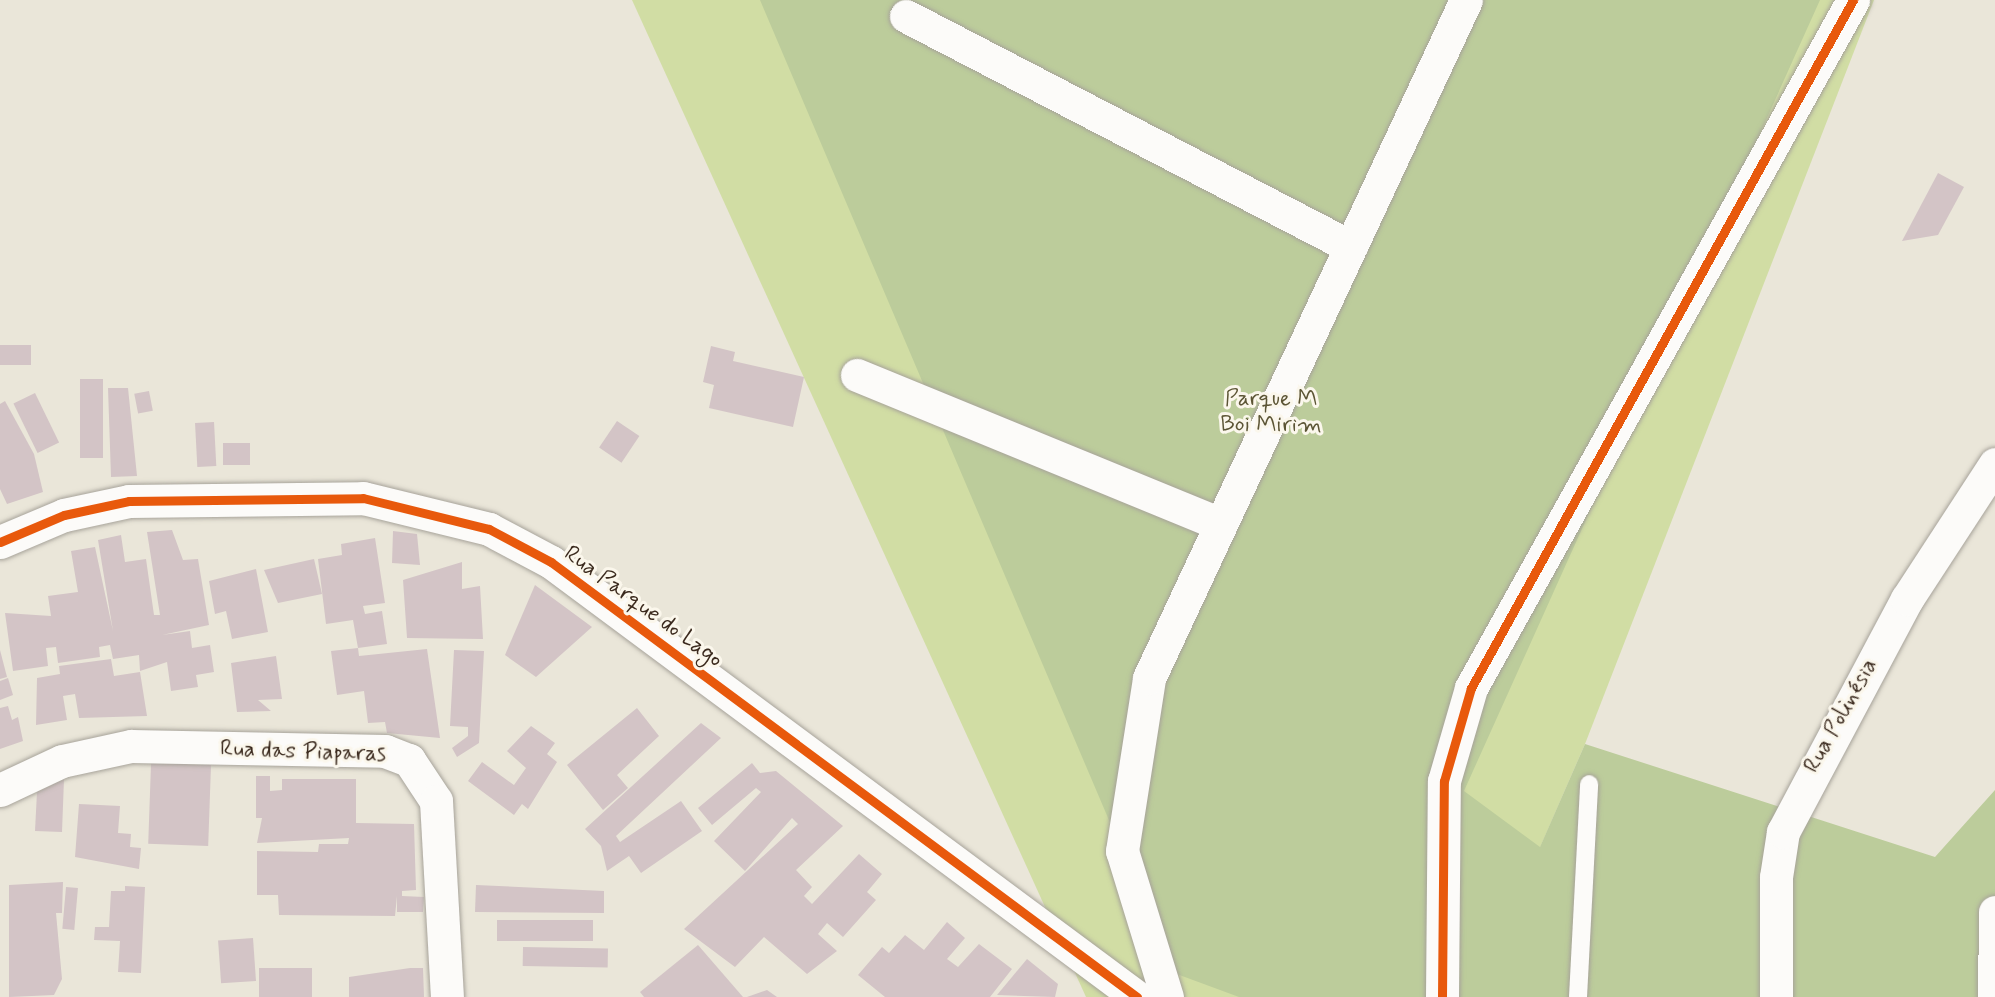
<!DOCTYPE html>
<meta charset="utf-8">
<style>
body{margin:0}
#map{position:relative;width:1995px;height:997px;overflow:hidden;background:#eae6d9;font-family:Mynerve,sans-serif}
div>[style]{position:absolute}
.green>*{inset:0;background:#d1dda4}
.forest>*{inset:0;background:#bccc9b}
.building>*{inset:0;background:#d3c4c6;transform-origin:0 0}
.roads{filter:drop-shadow(0 0 2px #a7a39a) drop-shadow(0 0 2px #a7a39a)}
.service>*{height:18px;margin:-9px;padding:0 9px;transform-origin:9px;border-radius:9px;background:#fcfbf9}
.minor>*{height:33px;margin:-16.5px;padding:0 16.5px;transform-origin:16.5px;border-radius:16.5px;background:#fcfbf9}
.cycleway>*{height:9px;margin:-4.5px;padding:0 4.5px;transform-origin:4.5px;border-radius:4.5px;background:#e8590c}
span{translate:-50% -50%;white-space:nowrap;text-align:center;line-height:1.15;-webkit-text-stroke:6px #fbf7ec;paint-order:stroke}
.park-label{font-size:23px;color:#5c5535}
.street-label{font-size:23px;color:#3b2a1e}
</style>
<div id="map">
<div class="green">
<i style="clip-path:polygon(632px 0,1874px 0,1585px 744px,1475px 997px,1086px 997px)"></i>
</div>
<div class="forest">
<i style="clip-path:polygon(760px 0,1820px 0,1464px 791px,1540px 847px,1585px 744px,1935px 857px,1995px 790px,1995px 997px,1239px 997px,1174px 973px)"></i>
</div>
<div class="building">
<i style="clip-path:polygon(1938px 173px,1964px 187px,1938px 235px,1902px 241px)"></i>
<i style="left:31px;top:345px;width:20px;height:31px;rotate:90deg"></i>
<i style="clip-path:polygon(711px 346px,735px 352px,733px 361px,804px 377px,793px 427px,709px 408px,714px 385px,703px 382px)"></i>
<i style="left:80px;top:379px;width:23px;height:79px"></i>
<i style="clip-path:polygon(108px 388px,128px 388px,137px 476px,111px 477px)"></i>
<i style="left:149px;top:391px;width:20px;height:15px;rotate:79deg"></i>
<i style="left:35px;top:393px;width:55px;height:24px;rotate:64deg"></i>
<i style="clip-path:polygon(5px 401px,34px 454px,43px 492px,7px 504px,0 489px,0 404px)"></i>
<i style="left:617px;top:421px;width:27px;height:32px;rotate:34deg"></i>
<i style="left:214px;top:422px;width:44px;height:19px;rotate:87deg"></i>
<i style="left:223px;top:443px;width:27px;height:22px"></i>
<i style="clip-path:polygon(172px 530px,183px 560px,198px 559px,209px 625px,162px 635px,190px 631px,192px 648px,210px 645px,214px 672px,196px 675px,198px 687px,171px 691px,167px 662px,140px 671px,139px 655px,113px 659px,110px 645px,99px 647px,100px 657px,58px 663px,56px 647px,46px 648px,48px 666px,13px 671px,5px 613px,51px 616px,48px 596px,78px 592px,71px 551px,95px 547px,113px 631px,98px 540px,121px 535px,125px 562px,146px 559px,154px 615px,160px 615px,147px 532px)"></i>
<i style="clip-path:polygon(393px 531px,417px 534px,420px 565px,392px 563px)"></i>
<i style="clip-path:polygon(375px 538px,385px 603px,363px 606px,365px 614px,382px 611px,387px 644px,358px 648px,359px 656px,427px 649px,440px 738px,387px 733px,385px 722px,368px 723px,364px 691px,337px 695px,331px 651px,358px 648px,353px 620px,326px 624px,318px 559px,342px 555px,341px 544px)"></i>
<i style="clip-path:polygon(314px 559px,322px 594px,278px 603px,264px 570px)"></i>
<i style="clip-path:polygon(462px 562px,462px 589px,480px 586px,483px 639px,407px 638px,403px 580px)"></i>
<i style="clip-path:polygon(256px 569px,268px 632px,232px 639px,226px 611px,215px 614px,209px 581px)"></i>
<i style="clip-path:polygon(535px 585px,592px 627px,536px 677px,505px 655px)"></i>
<i style="clip-path:polygon(0 650px,7px 677px,0 679px)"></i>
<i style="clip-path:polygon(454px 650px,484px 651px,479px 743px,457px 757px,452px 748px,468px 736px,468px 727px,450px 726px)"></i>
<i style="clip-path:polygon(276px 656px,282px 699px,258px 700px,271px 711px,237px 712px,231px 663px)"></i>
<i style="clip-path:polygon(111px 659px,114px 676px,140px 672px,147px 716px,79px 718px,75px 694px,63px 696px,67px 720px,36px 725px,37px 678px,60px 674px,59px 666px)"></i>
<i style="clip-path:polygon(8px 678px,13px 695px,0 700px,0 681px)"></i>
<i style="clip-path:polygon(8px 706px,12px 720px,18px 717px,23px 741px,0 749px,0 708px)"></i>
<i style="clip-path:polygon(637px 708px,659px 736px,617px 775px,628px 788px,603px 810px,567px 765px)"></i>
<i style="clip-path:polygon(701px 723px,721px 738px,616px 836px,620px 842px,681px 801px,702px 831px,641px 873px,629px 856px,607px 871px,601px 846px,585px 829px)"></i>
<i style="clip-path:polygon(531px 726px,555px 743px,547px 754px,557px 762px,528px 809px,522px 804px,514px 815px,468px 781px,482px 762px,514px 785px,526px 768px,507px 751px)"></i>
<i style="clip-path:polygon(752px 763px,760px 773px,776px 771px,843px 826px,796px 870px,812px 887px,804px 896px,812px 904px,859px 854px,882px 874px,867px 892px,876px 900px,843px 937px,827px 923px,818px 934px,837px 951px,807px 974px,764px 937px,735px 967px,684px 929px,798px 824px,792px 818px,745px 871px,714px 841px,761px 792px,756px 788px,712px 825px,698px 808px)"></i>
<i style="left:211px;top:765px;width:81px;height:60px;rotate:92deg"></i>
<i style="clip-path:polygon(256px 776px,270px 776px,270px 791px,282px 790px,282px 779px,356px 779px,356px 823px,414px 824px,416px 890px,402px 891px,402px 896px,424px 897px,423px 912px,397px 912px,397px 896px,395px 916px,279px 915px,278px 895px,257px 895px,257px 851px,318px 852px,319px 844px,348px 844px,349px 838px,257px 843px,262px 818px,256px 818px)"></i>
<i style="clip-path:polygon(64px 779px,62px 832px,35px 831px,37px 792px)"></i>
<i style="clip-path:polygon(79px 804px,120px 806px,118px 833px,131px 834px,130px 847px,141px 848px,139px 869px,75px 857px)"></i>
<i style="clip-path:polygon(63px 882px,62px 913px,56px 913px,62px 979px,54px 995px,9px 997px,9px 885px)"></i>
<i style="clip-path:polygon(476px 885px,604px 891px,604px 913px,475px 912px)"></i>
<i style="clip-path:polygon(125px 886px,145px 887px,141px 973px,118px 972px,120px 941px,94px 940px,95px 927px,109px 927px,111px 891px,125px 891px)"></i>
<i style="left:66px;top:887px;width:12px;height:42px;rotate:5deg"></i>
<i style="left:497px;top:920px;width:96px;height:21px"></i>
<i style="clip-path:polygon(947px 922px,965px 938px,947px 959px,958px 967px,979px 944px,1012px 969px,990px 997px,885px 997px,858px 975px,882px 947px,889px 953px,905px 935px,924px 950px)"></i>
<i style="left:253px;top:938px;width:43px;height:35px;rotate:86deg"></i>
<i style="clip-path:polygon(698px 945px,743px 997px,644px 997px,640px 992px)"></i>
<i style="left:523px;top:947px;width:85px;height:19px;rotate:1deg"></i>
<i style="clip-path:polygon(1027px 959px,1058px 984px,1055px 997px,997px 995px)"></i>
<i style="left:312px;top:968px;width:29px;height:53px;rotate:90deg"></i>
<i style="clip-path:polygon(410px 968px,423px 968px,424px 997px,349px 997px,349px 977px)"></i>
<i style="clip-path:polygon(767px 990px,777px 997px,747px 997px)"></i>
</div>
<div class="roads">
<div class="service">
<i style="left:1578px;top:997px;width:213px;rotate:-87deg"></i>
</div>
<div class="minor">
<i style="left:906px;top:16px;width:501px;rotate:27.43deg"></i>
<i style="left:857px;top:375px;width:393px;rotate:22.3deg"></i>
<i style="left:0;top:542px;width:69px;rotate:-22.9deg"></i>
<i style="left:64px;top:515px;width:66px;rotate:-12.2deg"></i>
<i style="left:129px;top:501px;width:234px;rotate:-0.7deg"></i>
<i style="left:363px;top:498px;width:130px;rotate:13.8deg"></i>
<i style="left:489px;top:529px;width:70px;rotate:28deg"></i>
<i style="left:551px;top:562px;width:730px;rotate:36.59deg"></i>
<i style="left:0;top:790px;width:68px;rotate:-25.1deg"></i>
<i style="left:62px;top:761px;width:71px;rotate:-12.3deg"></i>
<i style="left:131px;top:746px;width:254px;rotate:1.1deg"></i>
<i style="left:385px;top:751px;width:26px;rotate:21deg"></i>
<i style="left:409px;top:760px;width:49px;rotate:56.6deg"></i>
<i style="left:436px;top:801px;width:196px;rotate:86.8deg"></i>
<i style="left:1167px;top:997px;width:153px;rotate:-107.1deg"></i>
<i style="left:1122px;top:851px;width:175px;rotate:-81.1deg"></i>
<i style="left:1149px;top:678px;width:748px;rotate:-64.94deg"></i>
<i style="left:1442px;top:997px;width:216px;rotate:-89.5deg"></i>
<i style="left:1444px;top:781px;width:97px;rotate:-73.8deg"></i>
<i style="left:1471px;top:688px;width:787px;rotate:-60.96deg"></i>
<i style="left:1776px;top:997px;width:120px;rotate:-90deg"></i>
<i style="left:1776px;top:877px;width:46px;rotate:-81.2deg"></i>
<i style="left:1783px;top:832px;width:264px;rotate:-62deg"></i>
<i style="left:1907px;top:599px;width:161px;rotate:-56.9deg"></i>
<i style="left:1994px;top:997px;width:85px;rotate:-89.3deg"></i>
</div>
</div>
<div class="cycleway">
<i style="left:0;top:542px;width:69px;rotate:-22.9deg"></i>
<i style="left:64px;top:515px;width:66px;rotate:-12.2deg"></i>
<i style="left:129px;top:501px;width:234px;rotate:-0.7deg"></i>
<i style="left:363px;top:498px;width:130px;rotate:13.8deg"></i>
<i style="left:489px;top:529px;width:70px;rotate:28deg"></i>
<i style="left:551px;top:562px;width:730px;rotate:36.59deg"></i>
<i style="left:1442px;top:997px;width:216px;rotate:-89.5deg"></i>
<i style="left:1444px;top:781px;width:97px;rotate:-73.8deg"></i>
<i style="left:1471px;top:688px;width:787px;rotate:-60.96deg"></i>
</div>
<div class="park-label">
<span style="left:1271px;top:412px">Parque M<br>Boi Mirim</span>
</div>
<div class="street-label">
<span style="left:643px;top:607px;rotate:36deg">Rua Parque do Lago</span>
<span style="left:1841px;top:716px;rotate:-61deg">Rua Polinésia</span>
<span style="left:303px;top:752px;rotate:2deg">Rua das Piaparas</span>
</div>
</div>
